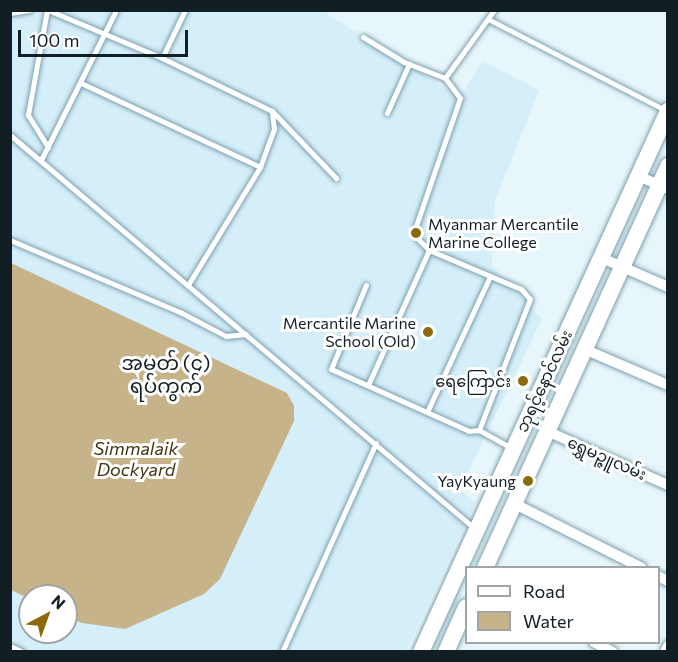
<!DOCTYPE html>
<meta charset="utf-8">
<style>
body{margin:0}
#map{position:relative;width:678px;height:662px;overflow:hidden;background:#e7f6fb;font-family:Commissioner,"Noto Sans Myanmar",sans-serif}
div>[style]{position:absolute}
.built>*{inset:0;background:#d5effa}
.water>*{inset:0;background:#c7b38a}
.roads{filter:drop-shadow(0 0 2px #7ea1ae) drop-shadow(0 0 2px #7ea1ae)}
.service>*{height:5px;margin:-2.5px;padding:0 2.5px;transform-origin:2.5px;border-radius:2.5px;background:#fff}
.minor>*{height:10px;margin:-5px;padding:0 5px;transform-origin:5px;border-radius:5px;background:#fff}
.primary>*{height:16px;margin:-8px;padding:0 8px;transform-origin:8px;border-radius:8px;background:#fff}
.dots>*{width:16px;height:16px;translate:-50% -50%;box-sizing:border-box;border:3px solid #fff;border-radius:50%}
span{translate:-50% -50%;white-space:nowrap;text-align:center;line-height:1.15;-webkit-text-stroke:6px #fff;paint-order:stroke}
.poi-label{font-size:16px;color:#111f24}
.left{translate:0 -50%;text-align:left}
.right{translate:-100% -50%;text-align:right}
.street-label{font-size:16px;color:#111f24}
.water-label{font-size:18px;color:#433412;font-style:italic}
.quarter-label{font-size:20px;color:#111f24}
.frame{position:absolute;inset:0;border:12px solid #111f24;pointer-events:none}
.legend{position:absolute;left:465px;top:566px;width:195px;height:78px;box-sizing:border-box;background:#fff;border:2px solid #a0a5a7;margin:0;padding:8px 10px;list-style:none;font-size:18px;color:#111f24}
.legend li{display:flex;align-items:center;gap:12px;height:30px}
.legend b{width:30px;border:2px solid #a0a5a7}
.north{position:absolute;left:18px;top:584px;width:60px;height:60px;box-sizing:border-box;background:#fff;border:2px solid #a0a5a7;border-radius:50%;rotate:41deg;font-size:16px;font-weight:700;line-height:24px;text-align:center;color:#111f24}
.north::after{content:'';display:block;margin:auto;width:21px;height:27px;background:#8c690a;clip-path:polygon(50% 0,100% 100%,50% 72%,0 100%)}
.scale{position:absolute;left:18px;top:30px;width:170px;height:27px;box-sizing:border-box;border:3px solid #111f24;border-top:0;padding-left:8px;font-size:18px;line-height:21px;white-space:nowrap;color:#111f24;-webkit-text-stroke:4px #fff;paint-order:stroke}
</style>
<div id="map">
<div class="built">
<i style="clip-path:polygon(evenodd,10px 11px,323px 11px,460px 98px,482px 61px,539px 90px,495px 200px,492px 266px,542px 319px,460px 489px,475px 503px,406px 651px,11px 651px,10px 11px,30px 596px,66px 596px,66px 632px,30px 632px,30px 596px)"></i>
</div>
<div class="water">
<i style="clip-path:polygon(11px 263px,287px 393px,294px 406px,294px 421px,220px 579px,204px 594px,125px 629px,82px 623px,66px 616px,66px 596px,30px 596px,30px 599px,11px 590px)"></i>
</div>
<div class="roads">
<div class="service">
<i style="left:47px;top:10px;width:107px;rotate:100.3deg"></i>
<i style="left:28px;top:115px;width:38px;rotate:58deg"></i>
<i style="left:48px;top:10px;width:124px;rotate:22.8deg"></i>
<i style="left:162px;top:58px;width:122px;rotate:25.7deg"></i>
<i style="left:272px;top:111px;width:93px;rotate:46.3deg"></i>
<i style="left:10px;top:13px;width:20px;rotate:-9deg"></i>
<i style="left:488px;top:19px;width:199px;rotate:27.2deg"></i>
<i style="left:363px;top:37px;width:48px;rotate:31.4deg"></i>
<i style="left:404px;top:62px;width:44px;rotate:21.3deg"></i>
<i style="left:445px;top:78px;width:25px;rotate:53deg"></i>
<i style="left:460px;top:98px;width:135px;rotate:109deg"></i>
<i style="left:416px;top:226px;width:12px;rotate:85deg"></i>
<i style="left:417px;top:238px;width:17px;rotate:45deg"></i>
<i style="left:429px;top:250px;width:100px;rotate:23deg"></i>
<i style="left:521px;top:289px;width:13px;rotate:48deg"></i>
<i style="left:530px;top:299px;width:141px;rotate:111.3deg"></i>
<i style="left:479px;top:430px;width:10px;rotate:174deg"></i>
<i style="left:469px;top:431px;width:151px;rotate:-155.8deg"></i>
<i style="left:331px;top:369px;width:91px;rotate:-67.4deg"></i>
<i style="left:162px;top:58px;width:53px;rotate:-64.4deg"></i>
<i style="left:445px;top:78px;width:84px;rotate:-54.2deg"></i>
<i style="left:81px;top:83px;width:198px;rotate:25.1deg"></i>
<i style="left:387px;top:113px;width:54px;rotate:-65.8deg"></i>
<i style="left:10px;top:135px;width:608px;rotate:40.26deg"></i>
<i style="left:41px;top:160px;width:168px;rotate:-63.4deg"></i>
<i style="left:10px;top:240px;width:185px;rotate:23deg"></i>
<i style="left:180px;top:312px;width:52px;rotate:27.6deg"></i>
<i style="left:226px;top:336px;width:20px;rotate:-6deg"></i>
<i style="left:188px;top:285px;width:138px;rotate:-58.6deg"></i>
<i style="left:260px;top:167px;width:40px;rotate:-69.8deg"></i>
<i style="left:274px;top:129px;width:17px;rotate:-97deg"></i>
<i style="left:368px;top:385px;width:148px;rotate:-65.7deg"></i>
<i style="left:427px;top:412px;width:150px;rotate:-65.1deg"></i>
<i style="left:479px;top:430px;width:38px;rotate:29deg"></i>
<i style="left:10px;top:646px;width:14px;rotate:25deg"></i>
<i style="left:282px;top:652px;width:229px;rotate:-65.8deg"></i>
</div>
<div class="minor">
<i style="left:638px;top:176px;width:33px;rotate:23deg"></i>
<i style="left:602px;top:258px;width:72px;rotate:23.7deg"></i>
<i style="left:584px;top:349px;width:91px;rotate:23.2deg"></i>
<i style="left:547px;top:431px;width:133px;rotate:24.1deg"></i>
<i style="left:513px;top:503px;width:144px;rotate:26.7deg"></i>
<i style="left:658px;top:576px;width:11px;rotate:27deg"></i>
<i style="left:594px;top:642px;width:21px;rotate:28deg"></i>
<i style="left:665px;top:652px;width:7px;rotate:-63deg"></i>
</div>
<div class="primary">
<i style="left:485px;top:568px;width:442px;rotate:-65.5deg"></i>
<i style="left:421px;top:652px;width:595px;rotate:-65.46deg"></i>
<i style="left:446px;top:652px;width:49px;rotate:-66deg"></i>
</div>
</div>
<div class="dots">
<i style="left:416px;top:233px;background:#8c690a"></i>
<i style="left:428px;top:332px;background:#8c690a"></i>
<i style="left:523px;top:381px;background:#8c690a"></i>
<i style="left:528px;top:481px;background:#8c690a"></i>
</div>
<div class="poi-label">
<span class="left" style="left:428px;top:233px">Myanmar Mercantile<br>Marine College</span>
<span class="right" style="left:416px;top:332px">Mercantile Marine<br>School (Old)</span>
<span class="right" style="left:511px;top:381px">ရေကြောင်း</span>
<span class="right" style="left:516px;top:481px">YayKyaung</span>
</div>
<div class="street-label">
<span style="left:544px;top:381px;rotate:-65deg">ဘုရင့်နောင်လမ်း</span>
<span style="left:607px;top:458px;rotate:24deg">ရွှေမဉ္ဇူလမ်း</span>
</div>
<div class="water-label">
<span style="left:136px;top:459px">Simmalaik<br>Dockyard</span>
</div>
<div class="quarter-label">
<span style="left:166px;top:374px">အမှတ် (၄)<br>ရပ်ကွက်</span>
</div>
<div class="frame"></div>
<ul class="legend">
<li><b style="height:8px;background:#fff"></b>Road</li>
<li><b style="height:16px;background:#c7b38a"></b>Water</li>
</ul>
<div class="north">N</div>
<div class="scale">100 m</div>
</div>
